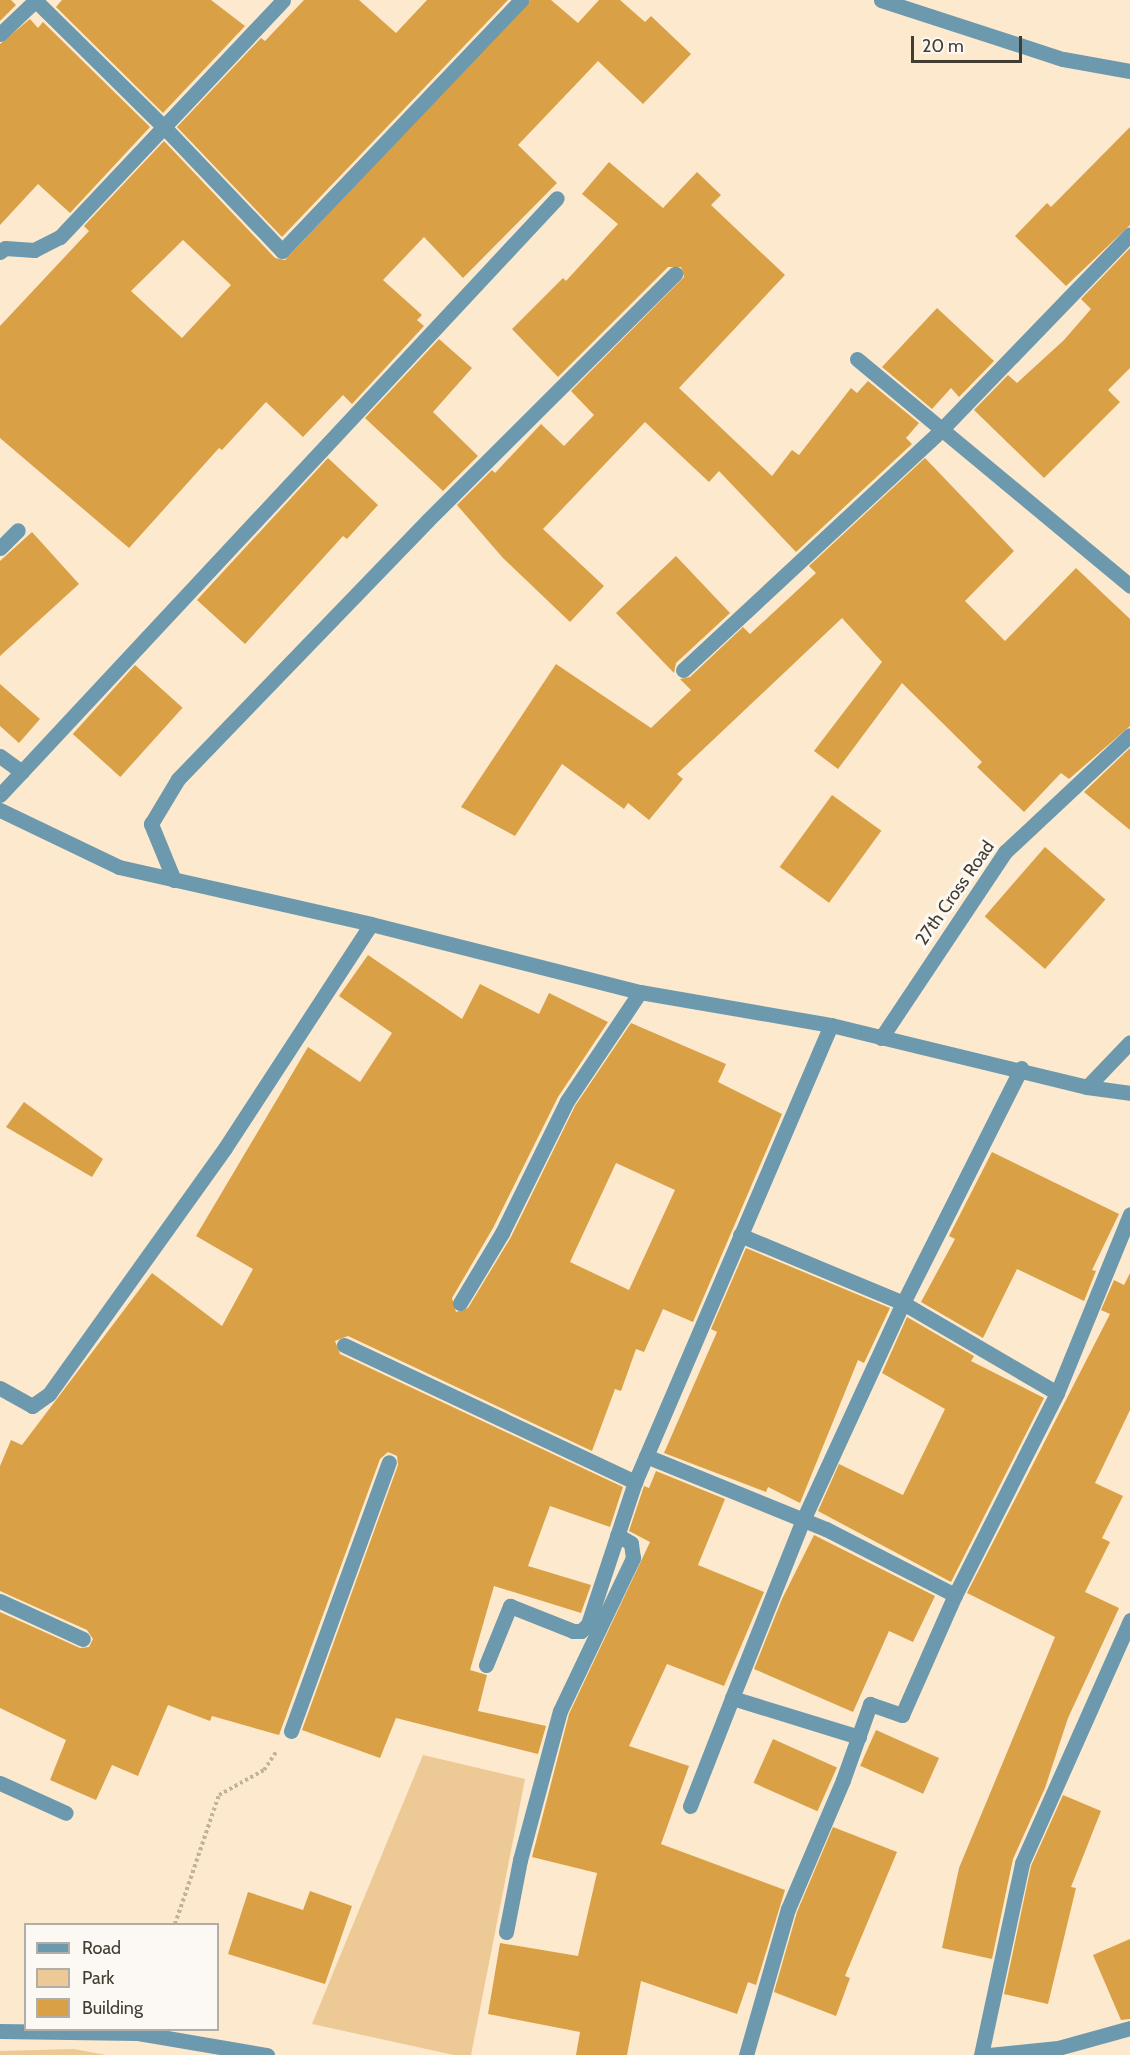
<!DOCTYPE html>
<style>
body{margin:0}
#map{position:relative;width:1130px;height:2055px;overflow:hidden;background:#fce9ce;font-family:Cabin,sans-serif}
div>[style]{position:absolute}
.green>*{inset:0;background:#edc996}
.building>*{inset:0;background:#daa046;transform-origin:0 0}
.path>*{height:4px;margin-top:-2px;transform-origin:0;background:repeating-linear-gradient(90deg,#c2b29c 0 3px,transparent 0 6px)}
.minor>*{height:15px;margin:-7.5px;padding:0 7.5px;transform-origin:7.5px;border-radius:7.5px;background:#6c99ad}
span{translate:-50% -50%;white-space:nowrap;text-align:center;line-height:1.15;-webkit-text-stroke:6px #fcf8f3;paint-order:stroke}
.street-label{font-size:18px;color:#433c31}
.legend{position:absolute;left:24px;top:1923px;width:195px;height:108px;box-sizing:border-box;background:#fcf8f3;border:2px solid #b2ada5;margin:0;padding:8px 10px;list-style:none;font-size:18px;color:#433c31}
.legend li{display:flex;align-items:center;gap:12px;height:30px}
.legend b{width:30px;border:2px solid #b2ada5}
.scale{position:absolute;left:911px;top:36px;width:111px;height:27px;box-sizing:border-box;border:3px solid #433c31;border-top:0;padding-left:8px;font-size:18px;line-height:21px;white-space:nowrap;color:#433c31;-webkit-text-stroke:4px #fcf8f3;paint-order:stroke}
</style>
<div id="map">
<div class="green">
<i style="clip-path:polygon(423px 1755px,525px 1779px,471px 2055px,454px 2055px,312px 2024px)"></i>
<i style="clip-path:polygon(74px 2049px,106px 2055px,0 2055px,0 2051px)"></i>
</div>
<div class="building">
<i style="clip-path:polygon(0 0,11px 0,16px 5px,0 21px)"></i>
<i style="clip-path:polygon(62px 0,211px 0,245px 26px,163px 113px,56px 7px)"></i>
<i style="clip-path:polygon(304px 0,359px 0,396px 33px,427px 0,508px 0,282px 237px,177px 127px,261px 38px,265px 41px)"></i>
<i style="clip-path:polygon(evenodd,530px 0,551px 0,578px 23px,599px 0,620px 0,645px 22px,651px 16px,691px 54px,643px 104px,598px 61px,581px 79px,518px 145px,557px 183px,463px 278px,424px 237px,383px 280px,422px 315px,417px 320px,424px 326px,352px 404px,343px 395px,303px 437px,266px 402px,222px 450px,219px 448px,129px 548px,0 438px,0 326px,89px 231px,84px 226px,164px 141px,275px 258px,285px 260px,530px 0,183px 240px,231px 285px,182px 338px,131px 291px,183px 240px)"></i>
<i style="clip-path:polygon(30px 19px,38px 28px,43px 22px,150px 127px,70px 213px,38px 184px,0 225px,0 44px)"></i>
<i style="clip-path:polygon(1130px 127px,1130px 225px,1066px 286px,1015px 236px,1047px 203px,1051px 207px)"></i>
<i style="clip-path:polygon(609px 162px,663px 208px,697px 172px,721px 195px,711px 205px,785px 275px,679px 388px,772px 476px,792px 450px,799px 455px,851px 388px,857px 393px,868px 381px,919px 423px,906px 438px,912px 444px,796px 552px,719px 471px,709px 482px,645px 422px,543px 529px,604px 586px,570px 622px,503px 558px,457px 505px,492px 470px,495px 473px,541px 424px,564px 446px,594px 415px,571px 391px,684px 277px,681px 267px,668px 267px,558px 377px,512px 329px,563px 278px,566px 281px,618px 224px,582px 194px)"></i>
<i style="clip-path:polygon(1130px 248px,1130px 368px,1108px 390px,1120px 402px,1044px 478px,974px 410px,1008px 375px,1017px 383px,1064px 340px,1091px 309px,1081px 299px)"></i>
<i style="clip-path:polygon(937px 308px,994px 361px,959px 397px,951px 388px,932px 409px,882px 367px)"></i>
<i style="clip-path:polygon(439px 339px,472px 368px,433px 412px,478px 456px,443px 491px,365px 418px)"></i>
<i style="clip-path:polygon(328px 458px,378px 505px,347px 539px,343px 536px,245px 644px,197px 600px)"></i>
<i style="clip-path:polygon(925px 458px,1014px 551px,965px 601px,1005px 641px,1076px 568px,1130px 619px,1130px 726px,1069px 779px,1061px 773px,1024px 812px,977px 767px,982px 762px,902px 683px,838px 769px,814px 751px,882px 662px,842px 618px,677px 774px,683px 779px,649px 820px,628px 803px,624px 809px,562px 764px,515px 836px,461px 807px,556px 664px,651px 728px,691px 690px,680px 679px,690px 677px,743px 627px,750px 634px,816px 573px,809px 566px)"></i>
<i style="clip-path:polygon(32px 532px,79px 584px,0 656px,0 561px)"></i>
<i style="clip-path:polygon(676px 556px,730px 613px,676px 663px,674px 673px,616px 613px)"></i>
<i style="left:135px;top:665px;width:64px;height:93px;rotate:42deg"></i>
<i style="clip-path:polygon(0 684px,40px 719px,19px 743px,0 726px)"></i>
<i style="clip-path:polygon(1130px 748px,1130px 830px,1084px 792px)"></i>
<i style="left:832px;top:795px;width:61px;height:89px;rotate:36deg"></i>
<i style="left:1045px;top:847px;width:80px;height:92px;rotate:41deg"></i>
<i style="clip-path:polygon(evenodd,368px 955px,462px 1019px,480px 984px,539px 1014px,549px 993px,608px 1022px,558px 1097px,493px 1228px,452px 1298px,456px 1312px,468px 1308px,511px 1237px,575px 1106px,631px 1023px,726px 1064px,718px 1082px,782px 1114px,693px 1322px,663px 1309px,644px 1352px,636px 1349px,621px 1391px,615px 1389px,592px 1451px,348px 1336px,335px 1341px,340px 1354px,623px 1487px,610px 1527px,550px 1506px,528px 1566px,591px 1585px,581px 1613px,494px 1586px,470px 1670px,487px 1675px,478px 1711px,546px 1726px,538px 1754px,396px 1718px,380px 1758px,302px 1730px,398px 1465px,397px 1456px,388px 1452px,380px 1459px,279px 1735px,212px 1716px,210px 1721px,168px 1705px,138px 1776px,112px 1765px,96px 1800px,50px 1780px,66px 1740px,0 1708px,0 1612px,80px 1648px,89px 1647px,93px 1639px,87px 1630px,0 1591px,0 1466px,11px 1440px,22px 1445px,152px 1273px,222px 1326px,253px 1269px,196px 1236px,308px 1047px,360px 1082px,392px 1033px,339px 996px,368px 955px,616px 1163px,675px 1190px,629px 1290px,570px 1262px,616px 1163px)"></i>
<i style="clip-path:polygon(24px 1102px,103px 1159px,92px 1177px,6px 1127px)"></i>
<i style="clip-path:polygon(992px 1152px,1119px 1214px,1092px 1270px,1096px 1271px,1084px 1301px,1017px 1269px,983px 1338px,921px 1302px,955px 1239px,949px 1236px)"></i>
<i style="clip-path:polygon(746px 1248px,890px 1308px,864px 1363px,858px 1360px,800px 1503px,768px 1487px,766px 1492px,664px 1453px,717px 1332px,711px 1329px)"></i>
<i style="clip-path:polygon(1130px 1273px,1130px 1410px,1095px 1483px,1123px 1496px,1102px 1538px,1110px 1542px,1085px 1592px,1119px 1608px,1068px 1718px,1045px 1788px,1013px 1859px,992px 1959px,942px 1948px,959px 1868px,1055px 1637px,967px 1593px,1110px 1314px,1101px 1310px,1114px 1280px,1124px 1285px)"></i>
<i style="clip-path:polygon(907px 1317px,974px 1356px,971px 1361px,1044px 1398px,951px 1582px,818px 1511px,839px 1464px,903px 1495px,945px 1409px,882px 1373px)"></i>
<i style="clip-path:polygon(656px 1471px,725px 1499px,698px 1565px,764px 1592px,724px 1686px,667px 1664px,629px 1746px,689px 1766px,661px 1844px,785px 1890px,756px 1985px,748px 1982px,737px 2014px,641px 1981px,627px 2055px,576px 2055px,580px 2032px,488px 2014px,500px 1943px,578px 1956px,597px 1873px,532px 1857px,569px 1714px,650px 1542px,629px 1531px,644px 1486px,649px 1488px)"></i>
<i style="clip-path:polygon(814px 1535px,935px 1596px,913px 1642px,889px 1631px,853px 1712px,754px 1669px,782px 1599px)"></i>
<i style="left:876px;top:1730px;width:69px;height:39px;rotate:24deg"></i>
<i style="left:773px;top:1739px;width:70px;height:48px;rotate:24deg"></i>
<i style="clip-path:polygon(1063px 1795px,1101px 1811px,1071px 1887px,1076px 1888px,1048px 2004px,1004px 1994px,1031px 1866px)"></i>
<i style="clip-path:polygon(833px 1827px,897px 1852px,845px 1976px,850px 1978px,836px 2016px,774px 1992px,797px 1912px)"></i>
<i style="clip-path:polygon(310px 1891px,352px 1906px,325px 1984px,228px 1954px,248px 1892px,303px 1910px)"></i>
<i style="clip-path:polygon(1130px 1939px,1130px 2019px,1121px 2020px,1093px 1955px)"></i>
</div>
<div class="path">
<i style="left:175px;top:1924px;width:136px;rotate:-71.2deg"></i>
<i style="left:219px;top:1795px;width:51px;rotate:-29.1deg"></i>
<i style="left:264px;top:1770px;width:23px;rotate:-56deg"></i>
</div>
<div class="minor">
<i style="left:35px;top:0;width:181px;rotate:44.6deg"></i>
<i style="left:164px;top:127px;width:171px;rotate:46.4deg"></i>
<i style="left:282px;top:251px;width:347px;rotate:-46.4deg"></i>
<i style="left:881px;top:0;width:191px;rotate:18deg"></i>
<i style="left:1063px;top:59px;width:68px;rotate:10.2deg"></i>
<i style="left:0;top:34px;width:50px;rotate:-43.4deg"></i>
<i style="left:0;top:252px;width:6px;rotate:-39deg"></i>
<i style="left:5px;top:248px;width:29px;rotate:4deg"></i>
<i style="left:34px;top:250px;width:29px;rotate:-27deg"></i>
<i style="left:60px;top:237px;width:325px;rotate:-46.7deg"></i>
<i style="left:857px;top:359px;width:355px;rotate:39.7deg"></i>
<i style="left:0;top:548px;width:25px;rotate:-45deg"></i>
<i style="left:683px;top:670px;width:352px;rotate:-42.9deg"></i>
<i style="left:941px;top:430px;width:272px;rotate:-46deg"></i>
<i style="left:0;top:756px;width:27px;rotate:36deg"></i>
<i style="left:0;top:795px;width:816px;rotate:-46.99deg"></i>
<i style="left:0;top:810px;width:132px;rotate:25.6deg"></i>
<i style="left:119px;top:867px;width:258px;rotate:12.7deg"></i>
<i style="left:371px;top:924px;width:277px;rotate:14.2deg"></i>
<i style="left:640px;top:992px;width:194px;rotate:9.8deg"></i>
<i style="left:831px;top:1025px;width:263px;rotate:13.6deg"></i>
<i style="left:1087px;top:1087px;width:43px;rotate:7.9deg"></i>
<i style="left:174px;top:880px;width:61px;rotate:-112.3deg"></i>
<i style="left:151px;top:824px;width:52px;rotate:-59deg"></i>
<i style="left:178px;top:779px;width:360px;rotate:-46deg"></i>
<i style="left:428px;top:520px;width:349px;rotate:-44.9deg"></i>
<i style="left:881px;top:1038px;width:224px;rotate:-56.3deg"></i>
<i style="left:1005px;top:852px;width:171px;rotate:-43.1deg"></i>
<i style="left:1087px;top:1087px;width:62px;rotate:-46.3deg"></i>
<i style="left:740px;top:1235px;width:177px;rotate:22.6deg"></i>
<i style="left:903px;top:1303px;width:178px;rotate:30.3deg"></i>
<i style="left:460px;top:1303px;width:82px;rotate:-59deg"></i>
<i style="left:502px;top:1233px;width:147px;rotate:-63.8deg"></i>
<i style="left:567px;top:1101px;width:131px;rotate:-56.2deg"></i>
<i style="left:344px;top:1345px;width:322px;rotate:25.2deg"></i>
<i style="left:0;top:1388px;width:37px;rotate:29deg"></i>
<i style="left:32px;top:1406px;width:21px;rotate:-35deg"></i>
<i style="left:49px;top:1394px;width:302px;rotate:-54.4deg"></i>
<i style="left:225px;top:1148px;width:267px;rotate:-56.9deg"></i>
<i style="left:646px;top:1456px;width:194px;rotate:22.1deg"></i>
<i style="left:826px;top:1529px;width:145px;rotate:27.1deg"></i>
<i style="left:0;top:1601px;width:91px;rotate:24.6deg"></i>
<i style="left:486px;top:1665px;width:64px;rotate:-67.9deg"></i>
<i style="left:510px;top:1606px;width:68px;rotate:21.6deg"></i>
<i style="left:573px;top:1631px;width:8px"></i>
<i style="left:581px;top:1631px;width:10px;rotate:-45deg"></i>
<i style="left:588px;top:1624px;width:150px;rotate:-71.7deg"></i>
<i style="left:635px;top:1482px;width:497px;rotate:-66.8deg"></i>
<i style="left:291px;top:1731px;width:286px;rotate:-70deg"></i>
<i style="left:859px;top:1737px;width:133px;rotate:-162.9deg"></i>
<i style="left:732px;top:1698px;width:192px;rotate:-68.3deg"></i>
<i style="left:803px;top:1520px;width:239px;rotate:-65.3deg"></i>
<i style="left:903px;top:1303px;width:263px;rotate:-63.3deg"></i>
<i style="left:0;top:1783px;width:72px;rotate:24.4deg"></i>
<i style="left:690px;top:1806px;width:116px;rotate:-68.7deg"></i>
<i style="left:506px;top:1932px;width:73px;rotate:-79deg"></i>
<i style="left:520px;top:1860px;width:154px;rotate:-75deg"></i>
<i style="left:560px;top:1711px;width:170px;rotate:-64.5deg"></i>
<i style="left:633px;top:1558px;width:15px;rotate:-98deg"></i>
<i style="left:631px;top:1543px;width:16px;rotate:-150deg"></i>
<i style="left:0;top:2031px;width:138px;rotate:0.8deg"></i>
<i style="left:138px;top:2033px;width:131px;rotate:9.7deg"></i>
<i style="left:746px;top:2055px;width:152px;rotate:-74deg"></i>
<i style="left:788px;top:1909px;width:140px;rotate:-66.9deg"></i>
<i style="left:843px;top:1780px;width:81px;rotate:-70.4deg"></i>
<i style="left:870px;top:1704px;width:34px;rotate:19deg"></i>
<i style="left:902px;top:1715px;width:131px;rotate:-66.2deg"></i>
<i style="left:955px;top:1595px;width:226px;rotate:-63.2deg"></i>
<i style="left:1057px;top:1393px;width:193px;rotate:-67.8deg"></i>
<i style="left:981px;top:2055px;width:196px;rotate:-77.9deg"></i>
<i style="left:1022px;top:1863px;width:266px;rotate:-66deg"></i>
<i style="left:989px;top:2055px;width:69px;rotate:-5.8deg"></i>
<i style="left:1058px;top:2048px;width:75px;rotate:-15.5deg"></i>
</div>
<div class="street-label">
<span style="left:955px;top:893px;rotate:-55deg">27th Cross Road</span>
</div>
<ul class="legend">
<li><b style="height:8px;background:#6c99ad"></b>Road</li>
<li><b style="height:16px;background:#edc996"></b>Park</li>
<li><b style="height:16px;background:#daa046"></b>Building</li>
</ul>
<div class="scale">20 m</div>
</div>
